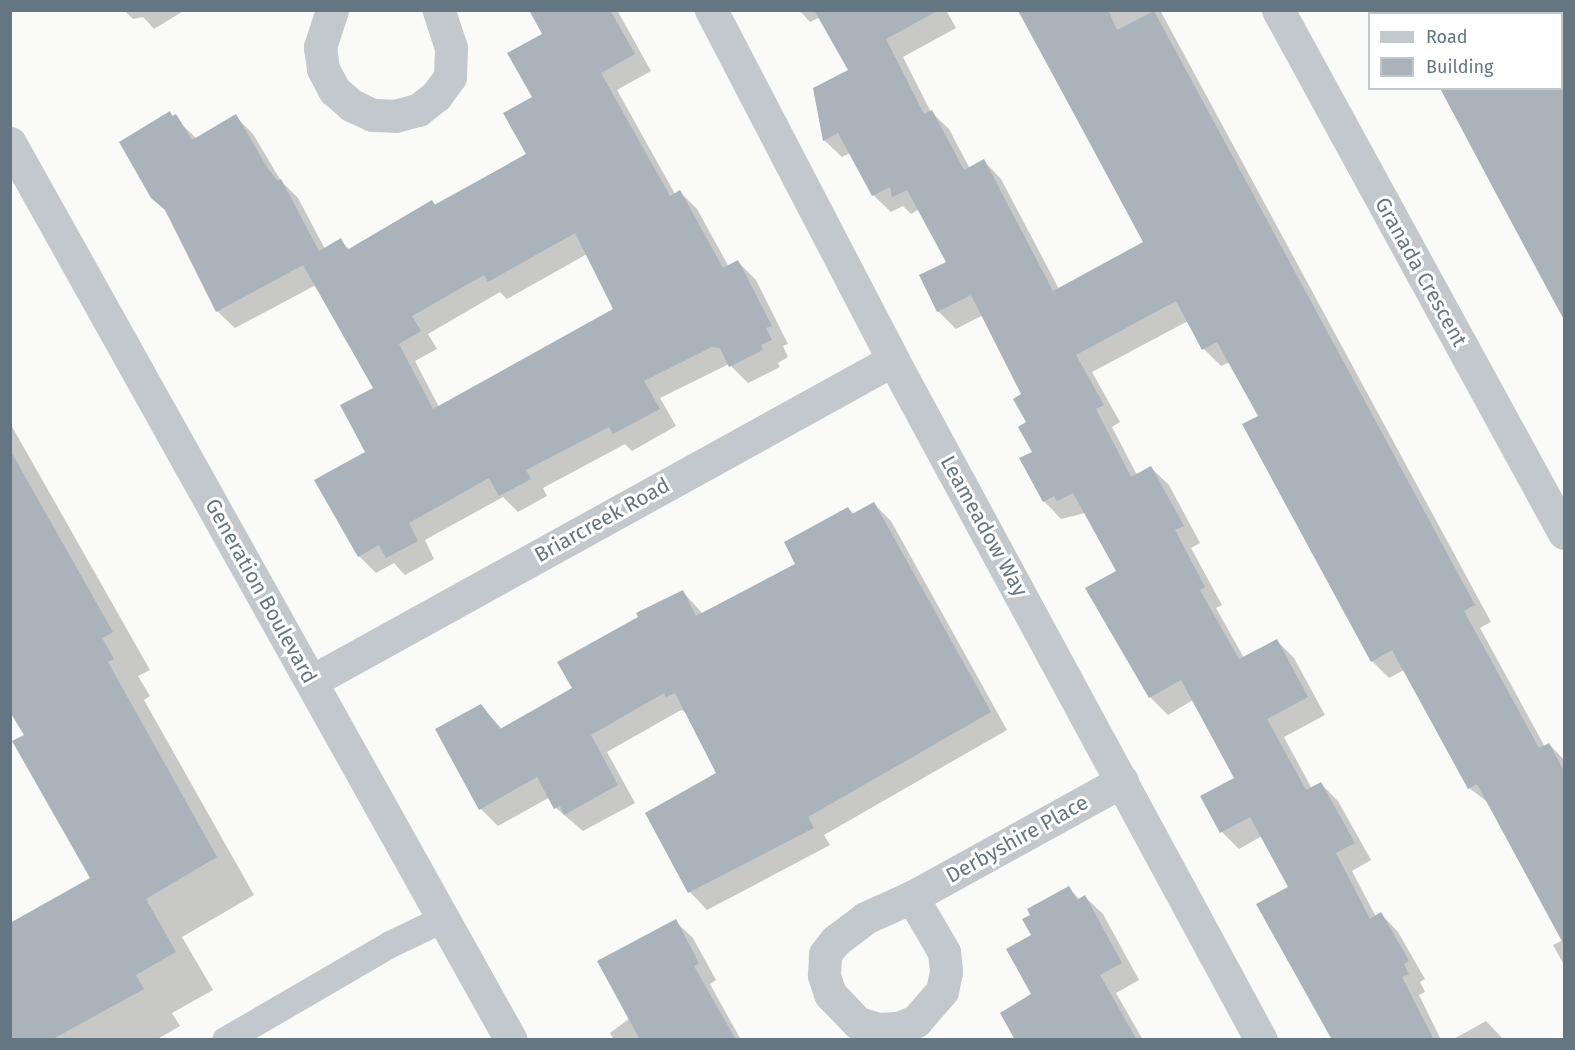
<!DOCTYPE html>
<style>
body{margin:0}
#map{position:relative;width:1575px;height:1050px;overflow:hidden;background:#fafaf8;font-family:"Fira Sans",sans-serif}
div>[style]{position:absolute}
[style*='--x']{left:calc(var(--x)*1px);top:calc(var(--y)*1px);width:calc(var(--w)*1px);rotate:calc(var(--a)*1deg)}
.shadow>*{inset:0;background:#0003;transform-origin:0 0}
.building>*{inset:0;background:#aab3b9}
.service>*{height:27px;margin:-13.5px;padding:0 13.5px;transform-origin:13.5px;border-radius:13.5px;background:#c3c8cc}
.minor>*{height:33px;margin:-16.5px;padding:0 16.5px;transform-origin:16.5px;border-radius:16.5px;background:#c3c8cc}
span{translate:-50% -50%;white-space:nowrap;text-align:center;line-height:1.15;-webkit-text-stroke:6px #fff;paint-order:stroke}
.street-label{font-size:21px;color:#657683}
.frame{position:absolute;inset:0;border:12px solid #657683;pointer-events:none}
.legend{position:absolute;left:1368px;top:12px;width:195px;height:78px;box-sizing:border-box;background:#fff;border:2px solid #c1c8cd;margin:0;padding:8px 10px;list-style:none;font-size:18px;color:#657683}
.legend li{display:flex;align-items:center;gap:12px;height:30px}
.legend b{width:30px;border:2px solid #c1c8cd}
</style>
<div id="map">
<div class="shadow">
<i style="clip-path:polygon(124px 10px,185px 10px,154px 29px,143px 17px,133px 19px)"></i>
<i style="clip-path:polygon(evenodd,549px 10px,617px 10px,651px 71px,617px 90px,675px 194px,680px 192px,697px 209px,729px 267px,738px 262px,756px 280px,788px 344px,783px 346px,788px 357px,778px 363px,780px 367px,748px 383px,729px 364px,660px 398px,676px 426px,632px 451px,625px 444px,543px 488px,547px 496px,518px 512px,503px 497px,425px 540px,434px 559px,405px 575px,394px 563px,376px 573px,359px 556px,375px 388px,316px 285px,235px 328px,217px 311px,170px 113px,197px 139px,235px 116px,253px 134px,281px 181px,298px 198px,325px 249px,340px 240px,350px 250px,528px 154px,549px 10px,587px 254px,614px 309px,439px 407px,415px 361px,437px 349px,428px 334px,500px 292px,507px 299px,587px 254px)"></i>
<i style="clip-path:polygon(799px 10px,946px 10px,956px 28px,903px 57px,931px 112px,949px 129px,970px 169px,984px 161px,1001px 179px,1059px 289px,1145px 243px,1018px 11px,1160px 10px,1491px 622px,1480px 628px,1545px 747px,1549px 744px,1564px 760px,1564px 965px,1553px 945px,1563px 940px,1490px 804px,1469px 788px,1404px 670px,1389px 678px,1372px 661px,1260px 416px,1230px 362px,1221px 366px,1204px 349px,1188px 321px,1092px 372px,1120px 422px,1112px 427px,1137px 475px,1151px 468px,1169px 485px,1200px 543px,1191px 548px,1222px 605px,1216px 608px,1244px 658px,1277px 641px,1294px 658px,1325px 715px,1284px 737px,1312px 789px,1321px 784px,1338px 801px,1371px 860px,1352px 871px,1376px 917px,1381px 914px,1398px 932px,1425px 979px,1420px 982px,1425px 992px,1419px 995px,1441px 1040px,1335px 1040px,1290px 888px,1262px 836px,1239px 849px,1222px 832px,1236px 779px,1193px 700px,1168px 715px,1151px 698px,1088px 589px,1118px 572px,1085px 513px,1061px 519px,1044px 501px,1023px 394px,983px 315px,956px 329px,938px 311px,921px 276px,948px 263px,919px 209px,911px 214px,903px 206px,891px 212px,873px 195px,850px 153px,842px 157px,824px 140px,850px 70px,820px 17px,810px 22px)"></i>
<i style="left:1397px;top:10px;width:140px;height:4px"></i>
<i style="clip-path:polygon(1562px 56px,1564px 62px,1564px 318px,1440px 88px,1562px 88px)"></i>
<i style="clip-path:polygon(10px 423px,150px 670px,138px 676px,150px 696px,144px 700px,254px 895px,182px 937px,213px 990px,172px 1013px,180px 1026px,156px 1040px,10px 1040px,92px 878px,26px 735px,10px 692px)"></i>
<i style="clip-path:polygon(874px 504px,891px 521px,1007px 730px,824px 835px,830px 845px,707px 910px,690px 892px,647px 813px,718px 774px,687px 713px,681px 710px,607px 752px,635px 803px,583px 831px,556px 808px,550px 797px,498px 826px,481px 809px,481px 706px,502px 729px,574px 689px,683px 592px,703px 614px,797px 564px,848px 508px,854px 514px)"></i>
<i style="clip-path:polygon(1069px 888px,1080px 900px,1085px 897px,1103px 914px,1139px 980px,1116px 993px,1143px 1040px,1017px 1040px,1033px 994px,1033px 936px)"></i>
<i style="clip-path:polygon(675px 921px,693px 938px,716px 980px,710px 984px,741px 1040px,614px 1040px,610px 1033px,630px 1018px)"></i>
<i style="clip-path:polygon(1486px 1021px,1504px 1040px,1452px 1040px)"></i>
</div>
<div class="building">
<i style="clip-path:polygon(evenodd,529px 10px,610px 10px,635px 54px,601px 73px,670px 196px,680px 190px,723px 268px,738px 260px,772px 326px,766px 328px,772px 340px,761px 345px,763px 350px,729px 367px,720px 348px,712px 347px,644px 381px,660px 409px,613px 434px,609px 427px,526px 470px,531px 479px,499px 496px,489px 478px,409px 523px,418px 541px,386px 558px,379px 545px,358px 557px,314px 480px,365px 452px,340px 405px,373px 388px,303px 265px,216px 312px,165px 210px,151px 198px,119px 142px,170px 111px,172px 116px,176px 114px,192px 140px,236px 114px,268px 169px,278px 181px,281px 179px,319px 251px,341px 238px,347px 250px,432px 200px,435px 205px,526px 154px,503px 113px,532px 97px,507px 53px,542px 34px,529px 10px,575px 233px,613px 309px,433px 409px,399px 344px,421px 331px,412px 316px,484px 275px,488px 282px,575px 233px)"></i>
<i style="clip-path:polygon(814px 10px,939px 10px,886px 39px,924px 114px,932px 110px,964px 170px,984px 159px,1053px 291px,1143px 242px,1018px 10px,1108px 10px,1117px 30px,1154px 11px,1475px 605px,1464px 611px,1539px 748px,1549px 743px,1564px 771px,1564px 945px,1477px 784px,1468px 789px,1392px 650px,1371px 662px,1242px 424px,1258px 416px,1217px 342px,1202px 350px,1176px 301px,1076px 355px,1104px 405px,1096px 409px,1131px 477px,1151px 466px,1184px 526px,1175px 530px,1205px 587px,1200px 590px,1239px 659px,1277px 639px,1308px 697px,1267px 719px,1306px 790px,1321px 782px,1355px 843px,1336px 853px,1370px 919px,1381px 912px,1409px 961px,1404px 964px,1409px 974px,1402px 977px,1434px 1040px,1332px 1040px,1256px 904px,1288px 887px,1250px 817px,1220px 833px,1200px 796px,1234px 778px,1181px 680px,1149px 698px,1085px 588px,1116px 571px,1073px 493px,1057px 501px,1054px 496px,1043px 502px,1019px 458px,1032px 452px,1018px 427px,1026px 422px,1013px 399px,1021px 394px,971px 295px,937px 312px,919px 275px,946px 262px,907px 190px,892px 197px,890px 187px,872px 196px,838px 133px,823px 141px,813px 88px,848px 70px)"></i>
<i style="clip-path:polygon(1440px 88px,1564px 88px,1564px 320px,1492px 186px)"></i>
<i style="clip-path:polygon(10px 450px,113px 632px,102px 638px,114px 659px,108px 662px,217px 857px,146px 899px,176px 952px,136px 975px,144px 989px,51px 1040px,10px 1040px,10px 923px,90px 878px,12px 741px,24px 735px,10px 712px)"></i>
<i style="clip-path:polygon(874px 502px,991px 712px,808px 817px,814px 828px,688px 893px,645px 813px,716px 773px,675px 693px,666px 697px,664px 693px,591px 735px,618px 785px,564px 815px,560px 806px,554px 809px,537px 777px,479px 810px,435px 729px,481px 704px,500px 729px,572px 688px,557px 662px,638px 617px,636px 613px,683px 590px,696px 616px,795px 564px,784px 542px,848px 507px,852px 514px)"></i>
<i style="clip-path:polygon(1069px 886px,1077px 900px,1085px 895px,1122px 963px,1100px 975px,1137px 1040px,1015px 1040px,1000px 1013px,1031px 994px,1006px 949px,1031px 935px,1022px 919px,1030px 915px,1027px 909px)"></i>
<i style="clip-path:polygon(676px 919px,699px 963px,694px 966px,736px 1040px,640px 1040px,597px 961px)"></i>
</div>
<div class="service">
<i style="--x:225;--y:1040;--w:191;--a:-30.2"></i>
<i style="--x:390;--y:944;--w:60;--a:-25.7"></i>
</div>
<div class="minor">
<i style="--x:332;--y:10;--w:39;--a:108"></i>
<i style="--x:320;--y:47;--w:22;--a:82"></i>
<i style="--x:323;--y:69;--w:24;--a:62"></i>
<i style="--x:334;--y:90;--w:23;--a:41"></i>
<i style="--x:351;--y:105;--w:23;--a:25"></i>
<i style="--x:372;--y:115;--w:23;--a:2"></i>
<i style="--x:395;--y:116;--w:24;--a:-15"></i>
<i style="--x:418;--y:110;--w:23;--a:-38"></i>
<i style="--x:436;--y:96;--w:24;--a:-54"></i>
<i style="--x:450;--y:77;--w:29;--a:-88"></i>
<i style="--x:451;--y:48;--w:40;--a:-108"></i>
<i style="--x:711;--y:10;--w:394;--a:62.5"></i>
<i style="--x:893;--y:360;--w:773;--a:61.58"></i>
<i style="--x:1278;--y:10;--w:596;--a:61.33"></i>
<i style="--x:10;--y:143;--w:1027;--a:60.82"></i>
<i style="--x:312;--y:681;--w:664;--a:-28.92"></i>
<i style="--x:912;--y:897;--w:64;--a:59.8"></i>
<i style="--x:944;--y:952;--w:20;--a:84"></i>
<i style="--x:946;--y:972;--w:19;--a:102"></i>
<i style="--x:942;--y:991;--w:40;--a:131"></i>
<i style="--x:916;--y:1021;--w:19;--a:159"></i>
<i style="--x:898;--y:1028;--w:20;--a:177"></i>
<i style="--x:878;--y:1029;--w:21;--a:-163"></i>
<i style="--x:858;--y:1023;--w:40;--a:-134"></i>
<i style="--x:830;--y:994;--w:20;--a:-108"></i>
<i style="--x:824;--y:975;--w:21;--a:-87"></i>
<i style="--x:825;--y:954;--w:16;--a:-52"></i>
<i style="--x:835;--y:941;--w:38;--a:-37"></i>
<i style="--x:865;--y:918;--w:51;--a:-24.1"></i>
<i style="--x:912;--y:897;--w:240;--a:-28.9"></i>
</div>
<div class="street-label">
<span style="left:1421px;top:272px;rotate:61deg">Granada Crescent</span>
<span style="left:602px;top:520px;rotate:-29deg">Briarcreek Road</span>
<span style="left:984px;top:526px;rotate:61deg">Leameadow Way</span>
<span style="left:261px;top:591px;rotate:61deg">Generation Boulevard</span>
<span style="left:1017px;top:839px;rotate:-29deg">Derbyshire Place</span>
</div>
<div class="frame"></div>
<ul class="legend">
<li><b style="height:8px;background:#c3c8cc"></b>Road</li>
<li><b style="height:16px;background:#aab3b9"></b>Building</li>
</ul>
</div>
